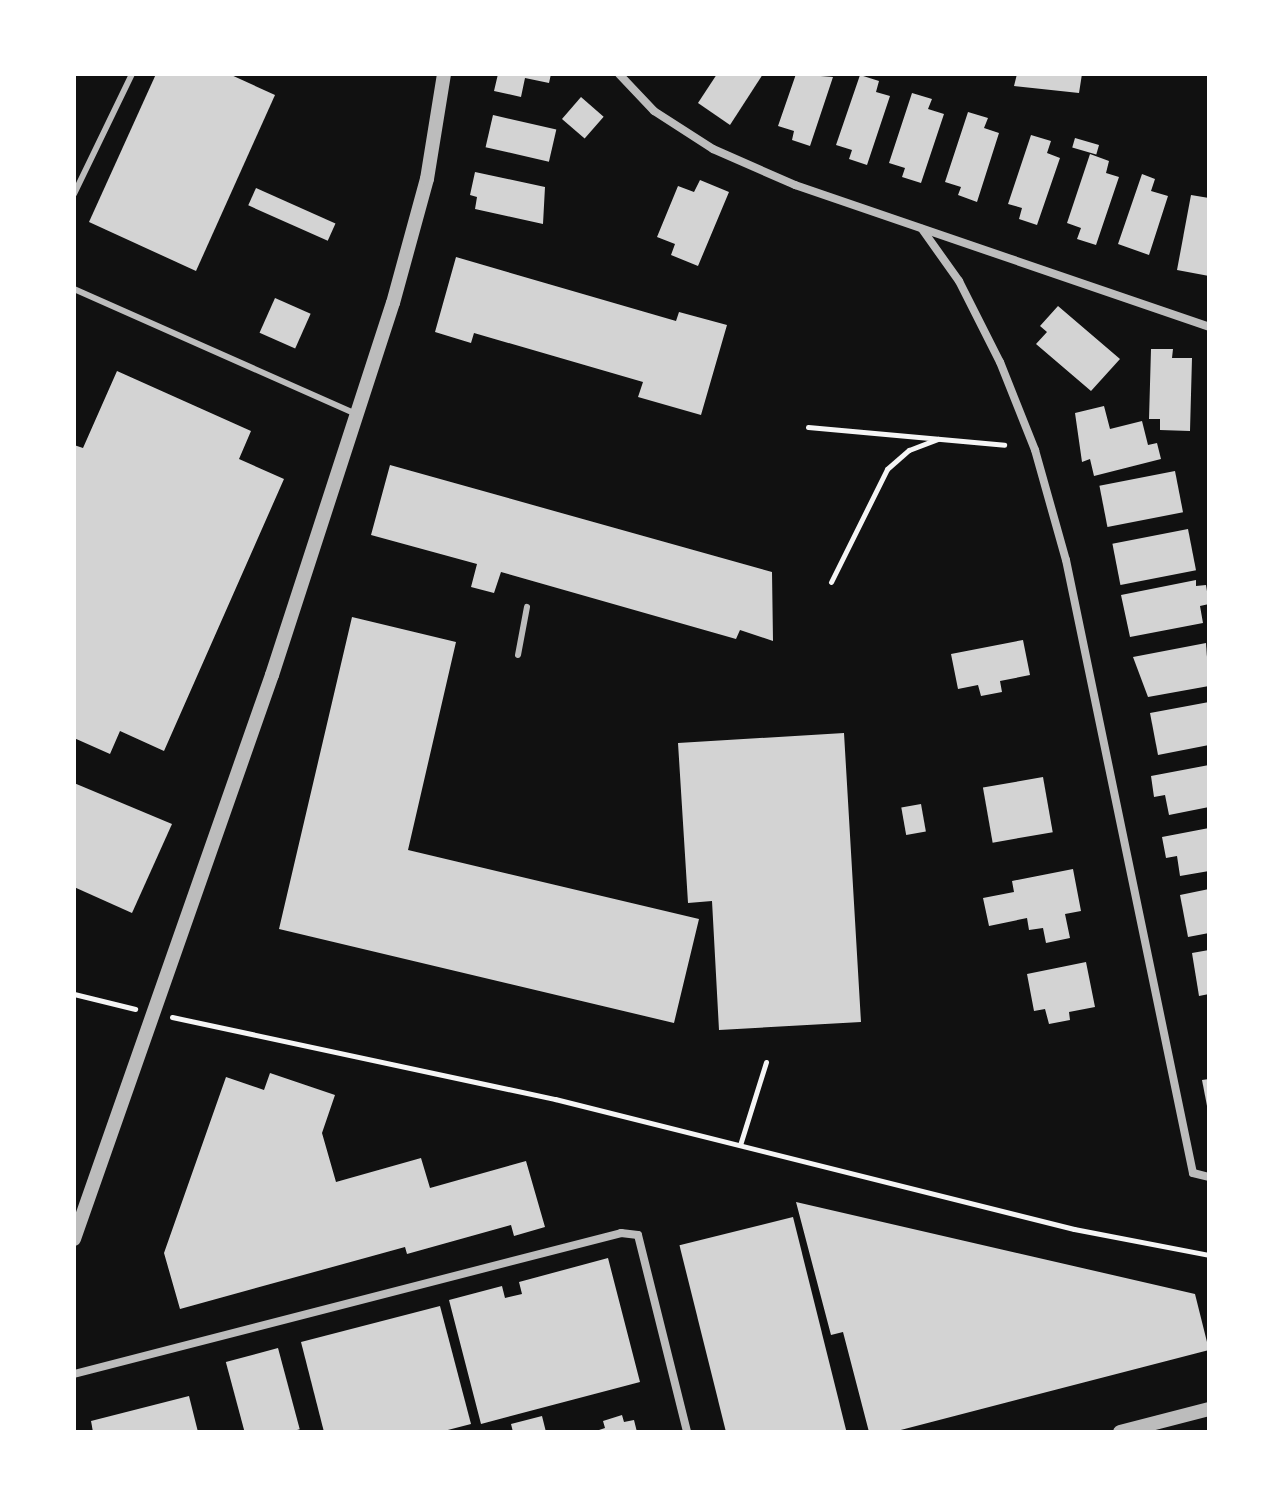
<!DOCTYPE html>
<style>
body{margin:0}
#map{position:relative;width:1283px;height:1506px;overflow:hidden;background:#111;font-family:Raleway,sans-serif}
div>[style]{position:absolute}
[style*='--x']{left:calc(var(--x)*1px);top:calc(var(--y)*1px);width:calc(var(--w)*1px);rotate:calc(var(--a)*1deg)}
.building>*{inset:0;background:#d3d3d3;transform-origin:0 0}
.path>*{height:5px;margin:-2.5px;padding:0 2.5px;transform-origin:2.5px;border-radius:2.5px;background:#f5f5f5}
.service>*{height:6px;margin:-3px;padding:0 3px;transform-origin:3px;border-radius:3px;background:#bcbcbc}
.minor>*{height:8px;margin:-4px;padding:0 4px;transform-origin:4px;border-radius:4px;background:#bcbcbc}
.tertiary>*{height:14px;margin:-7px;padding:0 7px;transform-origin:7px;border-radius:7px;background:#bcbcbc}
span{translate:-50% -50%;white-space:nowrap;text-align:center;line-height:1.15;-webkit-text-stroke:8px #fff;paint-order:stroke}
.frame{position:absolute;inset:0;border:76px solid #fff;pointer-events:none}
</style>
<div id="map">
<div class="building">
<i style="clip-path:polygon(156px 74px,229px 74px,275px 95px,196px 271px,89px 222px)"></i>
<i style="clip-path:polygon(498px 74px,551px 74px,549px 83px,525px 78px,521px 97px,494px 91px)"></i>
<i style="clip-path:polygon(717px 74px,763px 74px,730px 125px,698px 103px)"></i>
<i style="clip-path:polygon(796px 74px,833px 77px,810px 146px,792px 140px,794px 131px,778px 126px)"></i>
<i style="clip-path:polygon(1017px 74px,1082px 74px,1079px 93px,1014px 86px)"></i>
<i style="clip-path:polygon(860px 75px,879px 81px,876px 92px,890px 96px,867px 165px,849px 159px,852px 150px,836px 145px)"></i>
<i style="clip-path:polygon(912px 93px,932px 99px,928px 109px,944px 114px,921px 183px,902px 177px,905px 168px,889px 163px)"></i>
<i style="left:581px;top:97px;width:30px;height:29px;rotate:41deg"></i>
<i style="clip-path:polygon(968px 112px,988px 118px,984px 128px,999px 133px,977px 202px,958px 195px,961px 187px,945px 182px)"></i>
<i style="left:493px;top:115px;width:65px;height:33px;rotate:13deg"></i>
<i style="clip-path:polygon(1031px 135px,1051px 141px,1047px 153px,1060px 158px,1037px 225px,1019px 219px,1022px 208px,1008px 204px)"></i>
<i style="left:1075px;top:138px;width:25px;height:10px;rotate:16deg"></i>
<i style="clip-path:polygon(1090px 154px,1109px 161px,1106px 173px,1119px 177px,1096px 245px,1077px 239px,1081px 228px,1067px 223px)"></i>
<i style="clip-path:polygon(475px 172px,545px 187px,543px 224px,475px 209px,477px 197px,470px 195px)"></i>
<i style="clip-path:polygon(1142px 174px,1155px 179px,1151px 191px,1168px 196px,1149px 255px,1118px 244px)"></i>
<i style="clip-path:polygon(700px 180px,729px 192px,698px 266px,671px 255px,675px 244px,657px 237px,678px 186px,694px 192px)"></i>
<i style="left:256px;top:188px;width:87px;height:19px;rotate:24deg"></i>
<i style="clip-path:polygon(1191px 195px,1209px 198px,1209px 276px,1177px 270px)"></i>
<i style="clip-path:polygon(456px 257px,676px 321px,679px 312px,727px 325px,701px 415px,638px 397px,643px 382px,474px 333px,471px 343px,435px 332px)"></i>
<i style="left:275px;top:298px;width:39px;height:38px;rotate:24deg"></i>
<i style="clip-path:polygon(1058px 306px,1120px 359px,1091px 391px,1036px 344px,1047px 332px,1040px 326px)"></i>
<i style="clip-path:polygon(1151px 349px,1173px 349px,1172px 358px,1192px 358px,1190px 431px,1160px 430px,1160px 419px,1149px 419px)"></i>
<i style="clip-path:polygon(117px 371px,251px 431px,239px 459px,284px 479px,164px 751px,120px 731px,110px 754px,74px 738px,74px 445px,83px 448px)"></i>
<i style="clip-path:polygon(1104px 406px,1110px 429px,1142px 421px,1148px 445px,1157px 443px,1161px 459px,1094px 476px,1090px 459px,1082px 462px,1075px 413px)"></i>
<i style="clip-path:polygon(390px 465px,772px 572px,773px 641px,740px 630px,736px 639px,501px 572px,494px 593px,471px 587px,477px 564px,371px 535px)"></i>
<i style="left:1175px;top:471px;width:42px;height:77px;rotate:79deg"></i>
<i style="left:1188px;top:529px;width:42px;height:77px;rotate:79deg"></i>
<i style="clip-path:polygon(1196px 580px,1196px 586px,1206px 585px,1209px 604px,1200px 606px,1203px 623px,1130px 637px,1121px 595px)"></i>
<i style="clip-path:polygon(352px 617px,456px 642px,408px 850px,699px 919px,674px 1023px,279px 929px)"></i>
<i style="clip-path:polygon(1023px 640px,1030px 675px,1000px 681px,1002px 692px,981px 696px,978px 685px,958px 689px,951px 654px)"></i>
<i style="clip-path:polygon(1206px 643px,1209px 686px,1148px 697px,1133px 657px)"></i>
<i style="clip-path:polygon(1209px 702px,1209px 745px,1158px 755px,1150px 713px)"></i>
<i style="clip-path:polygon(844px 733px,861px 1022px,719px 1030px,712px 901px,688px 903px,678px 743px)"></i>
<i style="clip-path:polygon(1209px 765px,1209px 807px,1169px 815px,1165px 795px,1154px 797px,1151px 776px)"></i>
<i style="left:1043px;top:777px;width:56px;height:61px;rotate:80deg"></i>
<i style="clip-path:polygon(74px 783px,172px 824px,132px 913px,74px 887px)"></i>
<i style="left:921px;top:804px;width:28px;height:20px;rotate:80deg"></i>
<i style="clip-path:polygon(1209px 828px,1209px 871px,1180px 876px,1177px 856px,1166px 858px,1162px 837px)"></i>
<i style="clip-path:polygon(1073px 869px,1081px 911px,1065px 914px,1070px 938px,1046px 943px,1043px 928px,1029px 930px,1027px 918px,989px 926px,983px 898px,1014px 892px,1012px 881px)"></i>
<i style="clip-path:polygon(1209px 889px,1209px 933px,1188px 937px,1180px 895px)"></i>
<i style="clip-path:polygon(1209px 950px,1209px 994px,1199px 996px,1192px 953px)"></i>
<i style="clip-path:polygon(1086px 962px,1095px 1007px,1069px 1012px,1070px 1020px,1049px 1024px,1045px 1009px,1034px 1011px,1027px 974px)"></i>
<i style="clip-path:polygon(270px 1073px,335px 1095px,322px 1133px,336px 1182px,421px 1158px,430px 1188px,526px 1161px,545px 1227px,514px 1236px,511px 1225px,407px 1254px,405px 1247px,180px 1309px,164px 1253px,226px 1077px,264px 1090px)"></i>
<i style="clip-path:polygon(1209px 1079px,1209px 1111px,1208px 1111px,1202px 1080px)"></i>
<i style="clip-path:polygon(796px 1202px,1195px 1294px,1209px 1350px,893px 1432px,869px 1432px,843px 1332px,831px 1335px)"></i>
<i style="left:793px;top:1217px;width:222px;height:117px;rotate:76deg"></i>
<i style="clip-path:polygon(608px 1258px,640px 1382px,481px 1424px,449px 1300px,502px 1286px,505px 1298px,522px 1294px,519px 1282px)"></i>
<i style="clip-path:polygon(440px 1306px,471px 1424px,440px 1432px,324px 1432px,301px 1342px)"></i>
<i style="left:278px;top:1348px;width:84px;height:54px;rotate:75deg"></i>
<i style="clip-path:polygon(189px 1396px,198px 1432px,93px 1432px,91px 1421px)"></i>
<i style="clip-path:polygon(622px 1415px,624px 1422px,634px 1420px,637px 1432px,593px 1432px,605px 1428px,603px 1421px)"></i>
<i style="clip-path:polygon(542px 1416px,546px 1432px,513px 1432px,511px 1424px)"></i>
</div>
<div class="path">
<i style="--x:808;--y:427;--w:197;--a:5.2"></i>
<i style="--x:831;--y:582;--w:126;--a:-63.6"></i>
<i style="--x:887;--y:469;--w:29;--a:-41"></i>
<i style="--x:909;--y:450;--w:31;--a:-21"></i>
<i style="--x:74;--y:994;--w:63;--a:13.8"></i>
<i style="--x:172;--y:1017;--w:392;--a:12.1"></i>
<i style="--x:555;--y:1099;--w:535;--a:14.06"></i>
<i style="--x:1074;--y:1229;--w:137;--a:10.9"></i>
<i style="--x:740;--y:1145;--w:87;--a:-72.6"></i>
</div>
<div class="service">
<i style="--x:74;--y:194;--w:133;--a:-64.2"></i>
<i style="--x:74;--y:289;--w:308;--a:23.9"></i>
<i style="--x:518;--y:655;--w:49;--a:-79.4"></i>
</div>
<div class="minor">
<i style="--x:619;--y:74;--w:51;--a:46.6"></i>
<i style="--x:654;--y:111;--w:70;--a:32.8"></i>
<i style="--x:713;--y:149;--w:90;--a:23.7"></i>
<i style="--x:795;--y:185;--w:438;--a:18.9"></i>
<i style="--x:922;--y:229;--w:64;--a:54.6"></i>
<i style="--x:959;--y:281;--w:91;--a:63.2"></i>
<i style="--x:1000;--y:362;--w:95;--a:68.3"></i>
<i style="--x:1035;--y:450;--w:114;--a:74.3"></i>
<i style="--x:1066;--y:560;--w:626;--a:78.3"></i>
<i style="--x:1193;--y:1173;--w:16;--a:14"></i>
<i style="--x:74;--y:1374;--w:565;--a:-14.45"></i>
<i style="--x:621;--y:1233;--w:17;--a:7"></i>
<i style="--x:638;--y:1235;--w:203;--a:76"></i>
</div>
<div class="tertiary">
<i style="--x:74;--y:1239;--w:598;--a:-70.66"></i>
<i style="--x:272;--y:675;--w:391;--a:-72"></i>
<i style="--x:393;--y:303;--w:129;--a:-74.7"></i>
<i style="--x:427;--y:179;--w:106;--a:-80.8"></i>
<i style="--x:1120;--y:1432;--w:92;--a:-14.5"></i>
</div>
<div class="frame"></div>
</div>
